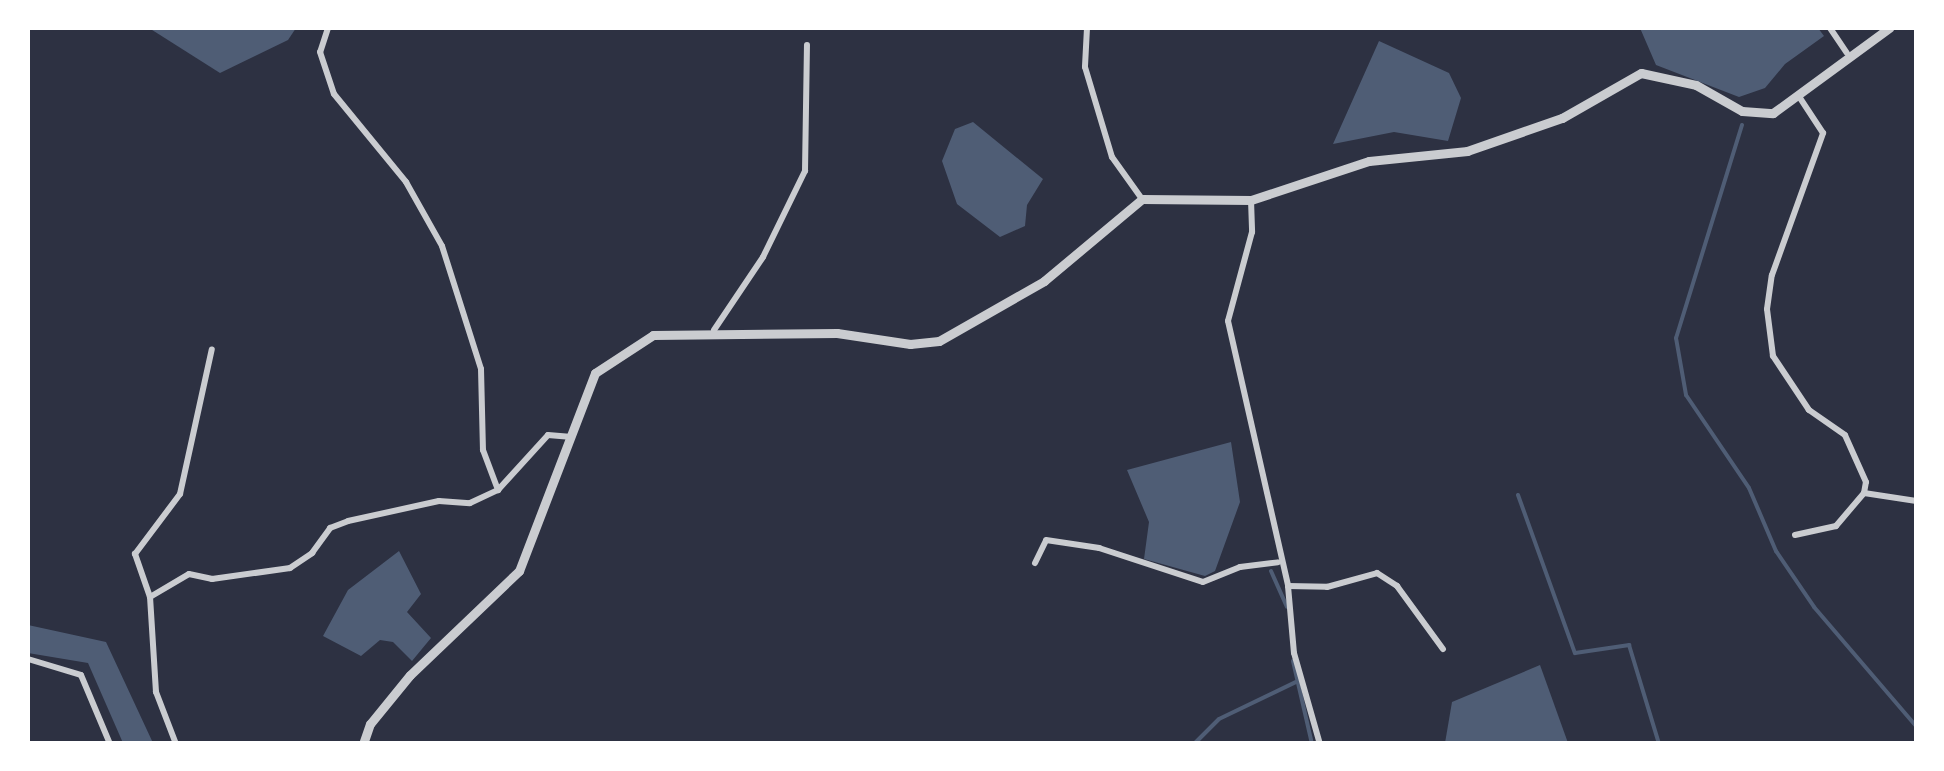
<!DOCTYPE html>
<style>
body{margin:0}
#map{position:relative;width:1944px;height:771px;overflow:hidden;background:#2d3142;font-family:Raleway,sans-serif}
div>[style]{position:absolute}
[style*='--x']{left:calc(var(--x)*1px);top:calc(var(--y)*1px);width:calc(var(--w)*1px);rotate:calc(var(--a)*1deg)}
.water>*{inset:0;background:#4f5d75}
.stream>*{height:4px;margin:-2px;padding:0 2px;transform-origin:2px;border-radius:2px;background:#4f5d75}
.minor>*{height:6px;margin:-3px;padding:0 3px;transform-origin:3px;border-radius:3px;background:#caccd0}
.tertiary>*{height:9px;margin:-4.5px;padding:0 4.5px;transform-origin:4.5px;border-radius:4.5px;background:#caccd0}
span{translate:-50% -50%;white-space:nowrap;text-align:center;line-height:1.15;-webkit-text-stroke:10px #fff;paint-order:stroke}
.frame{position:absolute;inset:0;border:30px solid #fff;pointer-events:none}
</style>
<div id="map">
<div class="water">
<i style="clip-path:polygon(149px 28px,296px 28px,288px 40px,220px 73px)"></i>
<i style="clip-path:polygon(1640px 28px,1818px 28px,1824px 36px,1785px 64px,1765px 88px,1739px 97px,1656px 65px)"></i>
<i style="clip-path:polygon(1379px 41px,1449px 73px,1461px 98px,1448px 141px,1394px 132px,1333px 144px)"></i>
<i style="clip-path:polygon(973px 122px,1043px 179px,1027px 205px,1025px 226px,1000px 237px,957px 204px,942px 161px,955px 129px)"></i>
<i style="clip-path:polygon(1231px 442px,1240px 502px,1215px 571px,1205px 576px,1144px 559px,1149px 522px,1127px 470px)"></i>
<i style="clip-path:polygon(399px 551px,421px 594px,407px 612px,431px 638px,412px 661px,393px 642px,380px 640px,361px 656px,323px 636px,348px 590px)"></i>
<i style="clip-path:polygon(28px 625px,106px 642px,153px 743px,123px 743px,88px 663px,28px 653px)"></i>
<i style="clip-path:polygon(1540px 665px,1568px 743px,1445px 743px,1452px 702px)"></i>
</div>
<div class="stream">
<i style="--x:1742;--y:125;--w:223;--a:107.2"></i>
<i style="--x:1676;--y:338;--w:58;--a:80"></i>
<i style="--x:1686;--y:395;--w:112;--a:55.9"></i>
<i style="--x:1749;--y:488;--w:69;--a:66.8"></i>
<i style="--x:1776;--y:551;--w:68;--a:55.8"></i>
<i style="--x:1814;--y:607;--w:157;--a:49.4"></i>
<i style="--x:1518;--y:495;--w:168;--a:70.2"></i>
<i style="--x:1575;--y:653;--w:55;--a:-8.4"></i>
<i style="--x:1629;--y:645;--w:103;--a:73.1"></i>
<i style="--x:1271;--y:571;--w:39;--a:66"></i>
<i style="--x:1293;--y:661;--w:85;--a:77.1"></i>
<i style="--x:1194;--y:744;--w:35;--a:-45"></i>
<i style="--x:1219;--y:719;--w:85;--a:-25.7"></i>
</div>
<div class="minor">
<i style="--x:328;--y:28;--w:25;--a:108"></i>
<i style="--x:320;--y:52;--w:44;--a:71.6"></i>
<i style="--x:334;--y:94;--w:114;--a:50.7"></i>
<i style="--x:406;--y:182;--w:73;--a:60.6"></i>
<i style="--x:442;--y:246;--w:129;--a:72.4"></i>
<i style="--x:481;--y:369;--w:81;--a:88.6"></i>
<i style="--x:483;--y:450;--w:43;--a:69.4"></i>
<i style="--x:1087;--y:28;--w:39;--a:93"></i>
<i style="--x:1085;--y:67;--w:94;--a:73.3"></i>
<i style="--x:1112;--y:157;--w:52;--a:54.5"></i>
<i style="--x:1830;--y:28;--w:30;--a:56"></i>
<i style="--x:1251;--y:200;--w:32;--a:88"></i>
<i style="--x:1252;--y:232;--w:92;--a:105.1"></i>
<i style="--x:1228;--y:321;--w:272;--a:77.2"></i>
<i style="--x:1288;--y:586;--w:67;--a:84.9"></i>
<i style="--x:1294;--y:653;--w:95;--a:74.1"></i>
<i style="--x:714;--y:330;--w:88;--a:-56.1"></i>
<i style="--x:763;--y:257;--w:96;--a:-64"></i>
<i style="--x:805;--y:171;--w:126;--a:-89.1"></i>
<i style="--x:1864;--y:493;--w:53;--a:8.7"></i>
<i style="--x:1795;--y:535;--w:42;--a:-12.4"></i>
<i style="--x:1836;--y:526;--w:43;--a:-49.7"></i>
<i style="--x:1864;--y:493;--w:11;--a:-80"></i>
<i style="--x:1866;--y:482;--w:51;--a:-114.1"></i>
<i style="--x:1845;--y:435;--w:44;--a:-145.2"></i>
<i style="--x:1809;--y:410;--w:65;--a:-123.7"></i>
<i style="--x:1773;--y:356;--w:47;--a:-97.3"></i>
<i style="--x:1767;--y:309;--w:34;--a:-82"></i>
<i style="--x:1772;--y:275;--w:151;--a:-70.2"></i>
<i style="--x:1823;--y:133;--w:45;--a:-123.3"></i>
<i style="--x:1035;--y:563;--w:25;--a:-64"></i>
<i style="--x:1046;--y:540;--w:54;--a:8.6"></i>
<i style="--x:1099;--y:548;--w:109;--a:18.1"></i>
<i style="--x:1203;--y:582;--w:40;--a:-22"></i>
<i style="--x:1240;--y:567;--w:38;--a:-7"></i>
<i style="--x:1288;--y:586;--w:39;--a:1"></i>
<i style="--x:1327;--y:587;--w:52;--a:-15.6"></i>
<i style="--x:1377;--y:573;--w:24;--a:33"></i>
<i style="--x:1397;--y:586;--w:78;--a:53.9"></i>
<i style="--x:150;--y:597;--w:45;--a:-30.5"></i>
<i style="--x:189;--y:574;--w:24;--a:12"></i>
<i style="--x:212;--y:579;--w:79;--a:-8"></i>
<i style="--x:290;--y:568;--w:27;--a:-34"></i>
<i style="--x:312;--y:553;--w:31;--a:-54"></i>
<i style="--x:330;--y:528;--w:19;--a:-21"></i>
<i style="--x:348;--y:521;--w:93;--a:-12.4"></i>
<i style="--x:439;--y:501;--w:31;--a:4"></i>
<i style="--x:470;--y:503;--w:31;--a:-25"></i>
<i style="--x:498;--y:490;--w:74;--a:-47.7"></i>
<i style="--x:548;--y:435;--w:24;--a:5"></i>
<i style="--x:28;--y:659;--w:55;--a:16.8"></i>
<i style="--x:81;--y:675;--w:75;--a:67.2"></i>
<i style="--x:176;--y:744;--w:56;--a:-111"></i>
<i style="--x:156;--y:692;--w:95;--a:-93.6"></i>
<i style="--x:150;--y:597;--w:46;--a:-109.2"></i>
<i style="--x:135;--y:554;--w:75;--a:-53.1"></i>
<i style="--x:180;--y:494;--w:148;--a:-77.6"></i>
</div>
<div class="tertiary">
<i style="--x:363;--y:744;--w:21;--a:-71"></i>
<i style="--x:370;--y:724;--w:63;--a:-50.8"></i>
<i style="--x:410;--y:675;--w:151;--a:-43.7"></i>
<i style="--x:519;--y:571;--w:212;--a:-69"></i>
<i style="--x:595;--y:373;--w:69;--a:-33.2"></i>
<i style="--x:653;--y:335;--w:184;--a:-0.6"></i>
<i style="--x:837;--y:333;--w:74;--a:8.6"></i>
<i style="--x:910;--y:344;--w:29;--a:-6"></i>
<i style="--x:939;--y:341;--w:121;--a:-29.7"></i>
<i style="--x:1044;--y:281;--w:128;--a:-39.9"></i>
<i style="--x:1142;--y:199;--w:109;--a:0.5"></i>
<i style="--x:1251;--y:200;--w:124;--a:-18.3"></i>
<i style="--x:1369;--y:161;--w:99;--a:-5.8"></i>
<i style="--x:1467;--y:151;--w:101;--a:-19.2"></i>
<i style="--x:1562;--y:118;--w:91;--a:-29.7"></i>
<i style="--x:1641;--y:73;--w:56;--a:12.3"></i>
<i style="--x:1696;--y:85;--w:53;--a:29.5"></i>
<i style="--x:1742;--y:111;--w:31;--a:4"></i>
<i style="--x:1773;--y:113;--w:144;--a:-36.2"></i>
</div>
<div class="frame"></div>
</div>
